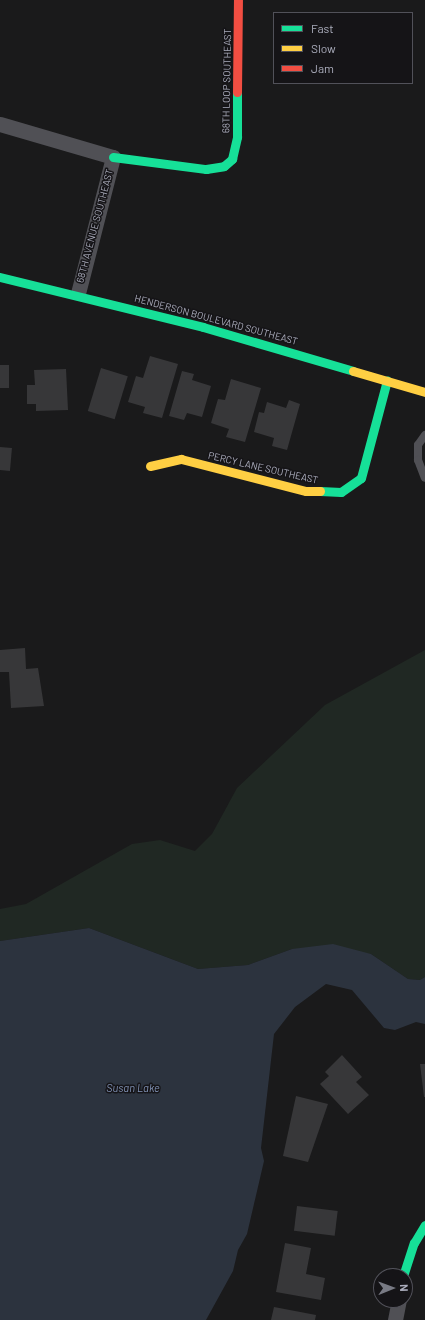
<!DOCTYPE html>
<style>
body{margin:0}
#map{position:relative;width:425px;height:1320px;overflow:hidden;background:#1a1a1b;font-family:Barlow,sans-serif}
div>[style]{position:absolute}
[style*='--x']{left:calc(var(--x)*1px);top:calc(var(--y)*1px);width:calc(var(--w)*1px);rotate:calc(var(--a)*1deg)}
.green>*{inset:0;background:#202823}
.water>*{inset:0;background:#2c333e}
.building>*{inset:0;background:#373739;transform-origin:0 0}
.lane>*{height:8px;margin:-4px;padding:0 4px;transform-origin:4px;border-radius:4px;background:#505055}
.street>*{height:15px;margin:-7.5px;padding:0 7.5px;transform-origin:7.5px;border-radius:7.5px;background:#505055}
.fast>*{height:9px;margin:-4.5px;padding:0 4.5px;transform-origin:4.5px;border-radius:4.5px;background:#16e098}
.slow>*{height:9px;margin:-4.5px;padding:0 4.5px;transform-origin:4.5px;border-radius:4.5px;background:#ffcf43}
.jam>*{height:9px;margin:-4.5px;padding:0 4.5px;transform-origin:4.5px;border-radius:4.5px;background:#f24e42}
span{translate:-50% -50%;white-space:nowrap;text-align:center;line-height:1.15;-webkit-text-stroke:3px #151417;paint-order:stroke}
.street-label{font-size:10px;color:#abadbc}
.water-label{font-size:11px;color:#8294b7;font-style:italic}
.legend{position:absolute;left:273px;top:12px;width:140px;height:72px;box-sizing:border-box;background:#151417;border:1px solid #515159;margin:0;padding:5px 7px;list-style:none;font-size:12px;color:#abadbc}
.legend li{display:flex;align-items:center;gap:8px;height:20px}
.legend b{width:20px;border:1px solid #515159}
.north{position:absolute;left:373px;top:1268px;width:40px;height:40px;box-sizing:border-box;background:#151417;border:1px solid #515159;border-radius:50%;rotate:89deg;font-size:11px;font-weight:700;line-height:16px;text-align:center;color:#abadbc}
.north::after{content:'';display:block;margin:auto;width:14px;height:18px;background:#787a84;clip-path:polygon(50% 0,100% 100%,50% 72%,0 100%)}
</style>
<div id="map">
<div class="green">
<i style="clip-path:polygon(425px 650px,425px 977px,420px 980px,408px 979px,371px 954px,292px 949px,248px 965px,198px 969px,89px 928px,0 941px,0 909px,26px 904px,132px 844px,160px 840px,195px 851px,212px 834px,237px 788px,325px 705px)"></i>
</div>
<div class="water">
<i style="clip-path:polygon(89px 928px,198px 969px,248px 965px,292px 949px,333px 944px,371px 954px,408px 979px,420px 980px,425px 977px,425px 1024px,416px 1022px,395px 1030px,384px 1028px,352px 990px,326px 984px,295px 1007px,274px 1034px,261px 1148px,264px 1161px,247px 1234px,238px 1250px,233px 1271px,206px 1320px,0 1320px,0 941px)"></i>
</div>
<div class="building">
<i style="clip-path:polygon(150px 356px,178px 364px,162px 418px,143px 413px,145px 407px,128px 402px,136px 376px,143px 378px)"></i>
<i style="left:0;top:365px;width:9px;height:23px"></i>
<i style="left:101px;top:368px;width:28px;height:45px;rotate:17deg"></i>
<i style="clip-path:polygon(66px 369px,68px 410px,36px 411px,36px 404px,27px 404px,27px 385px,35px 385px,34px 370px)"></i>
<i style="clip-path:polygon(182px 371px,194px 374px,192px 380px,211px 386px,202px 417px,187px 413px,184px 420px,169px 416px)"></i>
<i style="clip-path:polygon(231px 379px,261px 388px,245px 442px,226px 437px,229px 429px,211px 423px,218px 399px,225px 400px)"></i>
<i style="clip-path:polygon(289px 400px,300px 404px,287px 450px,272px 446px,274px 438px,254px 432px,259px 412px,264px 413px,267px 402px,286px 408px)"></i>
<i style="left:0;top:447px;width:12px;height:23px;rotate:5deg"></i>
<i style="clip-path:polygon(25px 648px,26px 669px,38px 668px,44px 706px,11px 708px,9px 672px,0 672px,0 650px)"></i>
<i style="clip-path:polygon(342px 1055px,362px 1077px,356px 1082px,369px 1095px,348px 1114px,320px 1084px,329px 1076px,325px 1072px)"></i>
<i style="clip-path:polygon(420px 1064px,425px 1064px,425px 1097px,424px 1097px)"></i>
<i style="clip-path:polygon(296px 1096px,328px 1104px,308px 1162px,283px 1156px)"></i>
<i style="left:297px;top:1206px;width:41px;height:25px;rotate:7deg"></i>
<i style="clip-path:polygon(285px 1243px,311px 1248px,306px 1274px,325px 1278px,321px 1300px,276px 1292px)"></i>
<i style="clip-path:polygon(274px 1307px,316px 1315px,315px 1320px,271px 1320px)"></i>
</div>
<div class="lane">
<i style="--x:425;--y:435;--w:12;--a:125"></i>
<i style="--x:418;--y:445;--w:15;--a:90"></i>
<i style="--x:418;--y:460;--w:19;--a:69"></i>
</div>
<div class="street">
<i style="--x:0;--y:124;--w:118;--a:16.3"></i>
<i style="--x:113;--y:157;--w:140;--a:104.4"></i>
<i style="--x:395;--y:1320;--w:20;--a:-79"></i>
</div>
<div class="fast">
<i style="--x:113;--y:157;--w:94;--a:7.4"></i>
<i style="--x:206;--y:169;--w:18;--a:-9"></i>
<i style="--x:224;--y:166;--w:11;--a:-41"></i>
<i style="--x:232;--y:159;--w:23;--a:-77"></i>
<i style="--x:237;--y:137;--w:45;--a:-90"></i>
<i style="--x:0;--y:277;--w:209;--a:13.8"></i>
<i style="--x:203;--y:327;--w:156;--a:16.3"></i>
<i style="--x:320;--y:491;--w:21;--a:3"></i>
<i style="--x:341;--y:492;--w:24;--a:-35"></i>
<i style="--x:361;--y:478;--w:101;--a:-75.1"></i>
<i style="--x:403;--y:1276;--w:35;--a:-72"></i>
<i style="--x:414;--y:1243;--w:21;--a:-59"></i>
</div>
<div class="slow">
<i style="--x:353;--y:371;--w:75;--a:16.3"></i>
<i style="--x:150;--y:466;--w:32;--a:-13"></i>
<i style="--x:181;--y:459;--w:129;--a:14.4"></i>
<i style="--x:306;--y:491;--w:14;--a:0"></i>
</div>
<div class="jam">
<i style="--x:237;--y:92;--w:92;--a:-89.4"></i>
</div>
<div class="street-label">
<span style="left:227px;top:81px;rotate:-89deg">68TH LOOP SOUTHEAST</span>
<span style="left:95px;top:226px;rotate:-75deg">68TH AVENUE SOUTHEAST</span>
<span style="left:216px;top:320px;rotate:15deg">HENDERSON BOULEVARD SOUTHEAST</span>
<span style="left:263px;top:468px;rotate:13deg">PERCY LANE SOUTHEAST</span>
</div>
<div class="water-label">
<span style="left:133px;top:1088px">Susan Lake</span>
</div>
<ul class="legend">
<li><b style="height:5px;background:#16e098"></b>Fast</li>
<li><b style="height:5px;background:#ffcf43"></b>Slow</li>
<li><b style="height:5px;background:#f24e42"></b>Jam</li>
</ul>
<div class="north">N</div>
</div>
